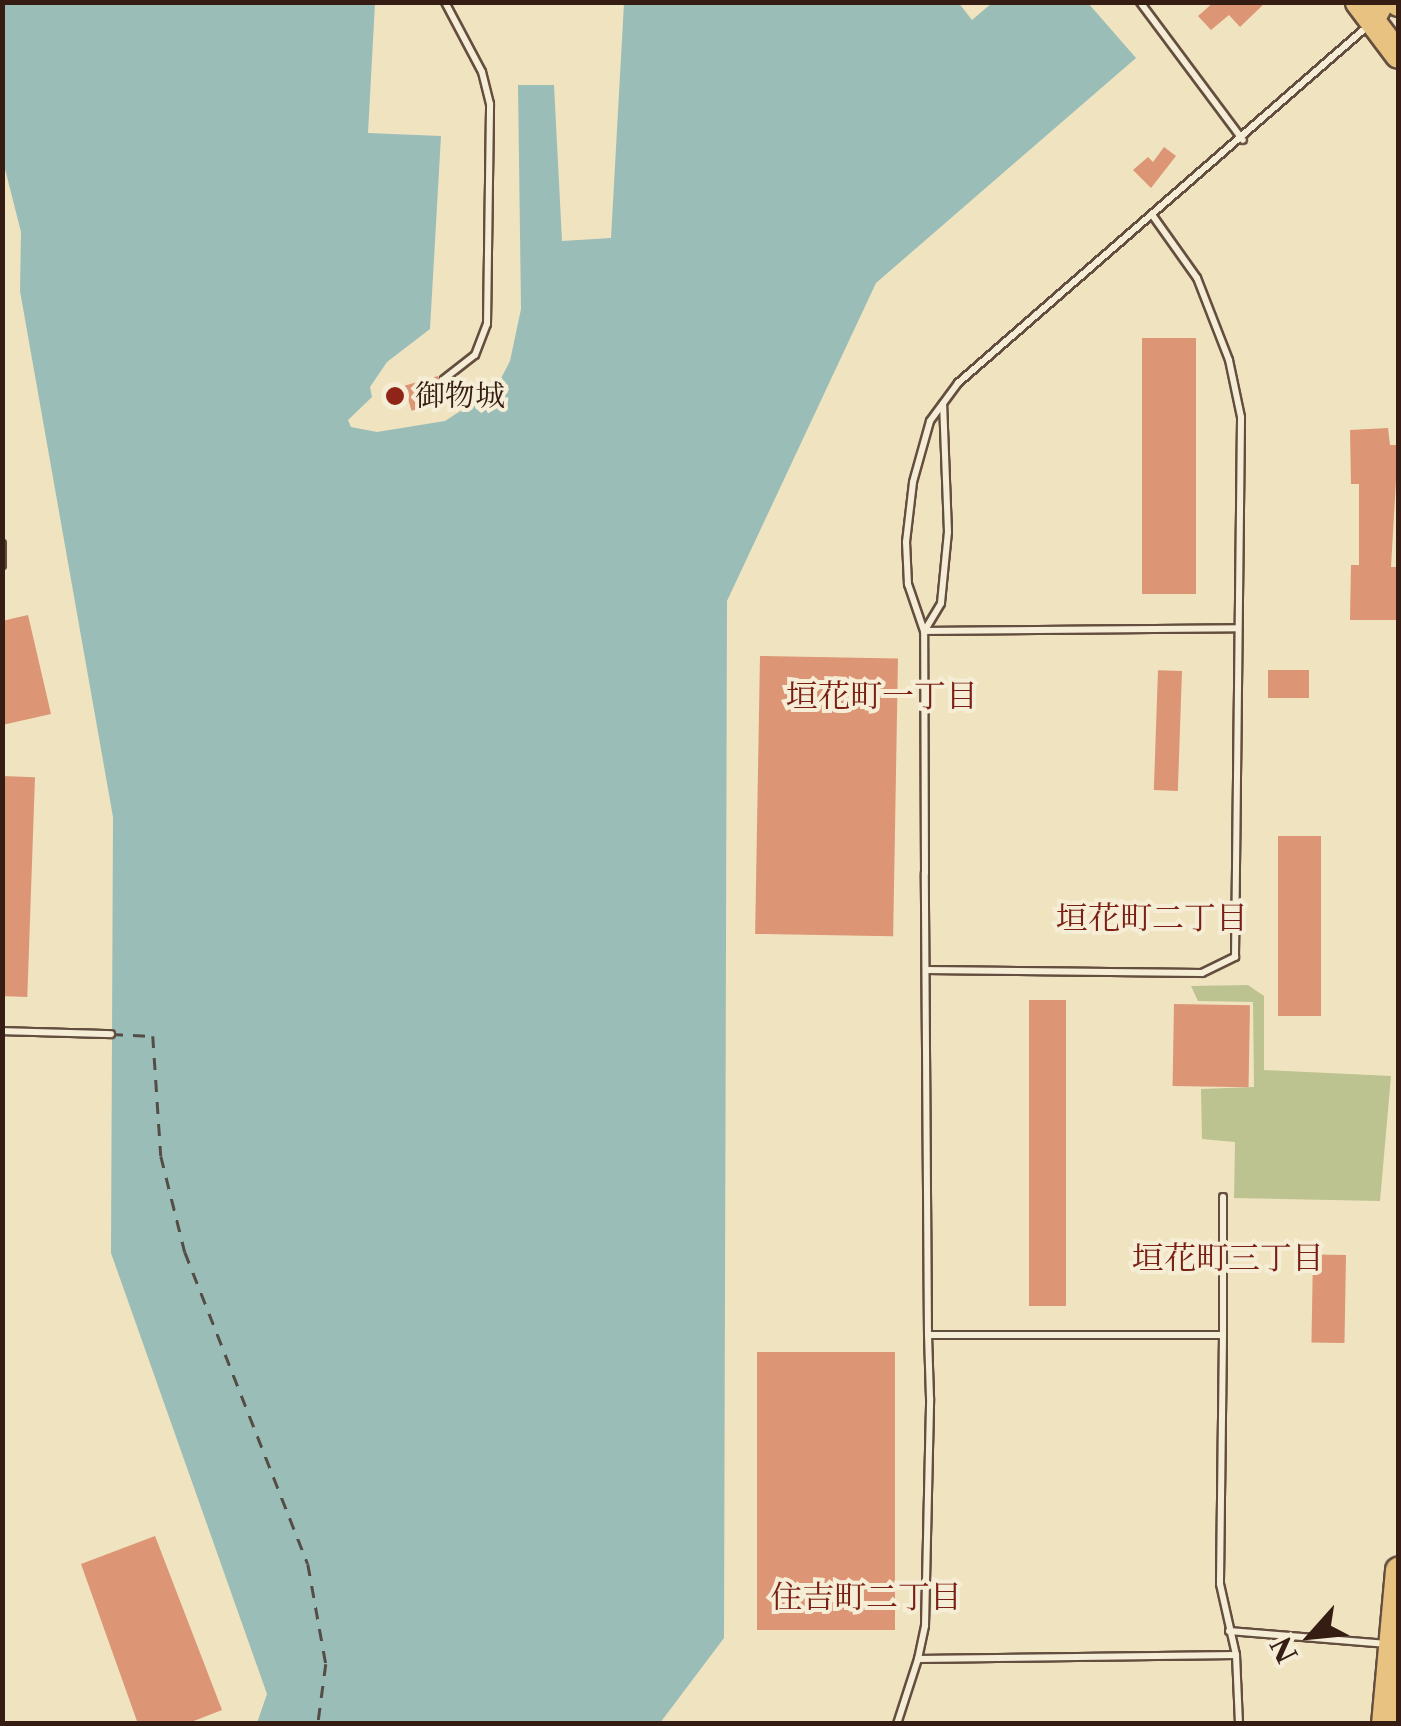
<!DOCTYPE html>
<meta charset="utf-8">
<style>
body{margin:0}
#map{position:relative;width:1401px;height:1726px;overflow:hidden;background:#f0e3bf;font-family:"Libre Caslon Text","Noto Serif JP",serif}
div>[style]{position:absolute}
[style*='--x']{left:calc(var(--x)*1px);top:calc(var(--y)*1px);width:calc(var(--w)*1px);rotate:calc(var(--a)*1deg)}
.green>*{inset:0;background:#bcc390}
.water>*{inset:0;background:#9bbdb8}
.ferry>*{height:2.5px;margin-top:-1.25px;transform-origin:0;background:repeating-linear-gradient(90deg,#544d45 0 12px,transparent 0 22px)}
.building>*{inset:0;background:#dc9575;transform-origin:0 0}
.roads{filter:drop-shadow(2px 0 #644e3f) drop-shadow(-2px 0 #644e3f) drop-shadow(0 2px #644e3f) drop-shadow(0 -2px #644e3f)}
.lane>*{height:6px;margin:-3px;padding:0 3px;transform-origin:3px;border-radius:3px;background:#f5edd5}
.primary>*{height:20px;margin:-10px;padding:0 10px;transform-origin:10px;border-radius:10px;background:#e8c280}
.highway>*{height:25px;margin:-12.5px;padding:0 12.5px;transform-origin:12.5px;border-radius:12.5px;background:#e8c280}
.dots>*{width:28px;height:28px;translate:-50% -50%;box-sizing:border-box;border:5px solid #f5edd5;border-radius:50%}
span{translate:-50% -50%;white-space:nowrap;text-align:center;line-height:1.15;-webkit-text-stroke:8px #f5edd5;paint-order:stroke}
.poi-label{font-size:30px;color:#351d14}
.left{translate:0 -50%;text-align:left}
.neighbourhood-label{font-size:32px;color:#7a1f14}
.frame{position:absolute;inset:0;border:5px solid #351d14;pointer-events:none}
.north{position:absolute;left:1261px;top:1586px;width:100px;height:100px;-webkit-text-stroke:8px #f5edd5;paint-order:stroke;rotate:243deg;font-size:28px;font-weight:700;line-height:40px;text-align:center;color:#351d14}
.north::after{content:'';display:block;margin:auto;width:35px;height:45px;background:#351d14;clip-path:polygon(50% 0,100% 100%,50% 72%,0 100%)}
</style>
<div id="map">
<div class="green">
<i style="clip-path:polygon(1248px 985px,1264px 996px,1264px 1070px,1391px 1076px,1380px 1201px,1234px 1198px,1235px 1142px,1202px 1139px,1201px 1089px,1254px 1087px,1253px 1002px,1198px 1001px,1191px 986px)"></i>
</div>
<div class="water">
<i style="clip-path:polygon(958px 2px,972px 20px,992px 3px,1088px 3px,1136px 58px,876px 283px,727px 601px,724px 1638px,660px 1723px,257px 1723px,267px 1694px,111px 1253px,113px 817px,20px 291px,21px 232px,3px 161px,2px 3px,375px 3px,368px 133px,441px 136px,430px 329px,387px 362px,370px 387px,372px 397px,348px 420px,351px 427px,377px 432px,445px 421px,496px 388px,510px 361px,521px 309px,518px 85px,554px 85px,562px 241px,611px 238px,624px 3px)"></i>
</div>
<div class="ferry">
<i style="--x:111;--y:1034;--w:42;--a:2.7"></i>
<i style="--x:153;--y:1036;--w:120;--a:86.2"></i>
<i style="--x:161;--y:1156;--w:99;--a:76"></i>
<i style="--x:185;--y:1252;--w:335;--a:68.5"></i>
<i style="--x:308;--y:1564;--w:102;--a:79.8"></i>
<i style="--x:326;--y:1664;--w:61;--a:97.6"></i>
</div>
<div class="building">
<i style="clip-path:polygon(1214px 2px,1266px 2px,1240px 27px,1229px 15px,1211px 30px,1198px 16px)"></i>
<i style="clip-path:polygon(1164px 147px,1176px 156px,1151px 188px,1133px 170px,1148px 157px,1153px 162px)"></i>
<i style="left:1142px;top:338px;width:54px;height:256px"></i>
<i style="left:438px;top:376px;width:26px;height:35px;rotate:74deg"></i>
<i style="clip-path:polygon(1388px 428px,1390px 445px,1398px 445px,1391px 567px,1398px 567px,1398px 620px,1350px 620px,1351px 565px,1359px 565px,1359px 484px,1351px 484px,1350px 430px)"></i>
<i style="clip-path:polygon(28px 615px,51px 714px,2px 725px,2px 621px)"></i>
<i style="left:760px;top:656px;width:138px;height:278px;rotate:1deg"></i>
<i style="left:1268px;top:670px;width:41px;height:28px"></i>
<i style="left:1182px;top:671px;width:120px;height:24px;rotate:92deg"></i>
<i style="left:2px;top:776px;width:33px;height:220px;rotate:2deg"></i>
<i style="left:1278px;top:836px;width:43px;height:180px"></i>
<i style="left:1029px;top:1000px;width:37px;height:306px"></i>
<i style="left:1174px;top:1004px;width:76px;height:82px;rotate:1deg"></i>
<i style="left:1346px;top:1255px;width:88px;height:33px;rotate:91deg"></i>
<i style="left:757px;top:1352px;width:138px;height:278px"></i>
<i style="clip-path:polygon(155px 1536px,222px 1710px,186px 1724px,138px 1724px,81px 1564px)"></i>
</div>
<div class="roads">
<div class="lane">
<i style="--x:1140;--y:2;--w:172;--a:53.3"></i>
<i style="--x:444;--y:379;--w:39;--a:-38"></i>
<i style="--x:475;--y:355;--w:33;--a:-69"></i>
<i style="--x:487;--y:324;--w:220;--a:-89.2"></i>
<i style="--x:490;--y:104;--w:33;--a:-104"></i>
<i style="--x:482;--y:72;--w:79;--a:-117.9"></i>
<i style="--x:2;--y:544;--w:21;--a:90"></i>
<i style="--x:925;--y:630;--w:31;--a:-59"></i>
<i style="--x:941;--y:603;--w:71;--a:-84.4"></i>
<i style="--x:948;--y:532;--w:128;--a:-92.2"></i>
<i style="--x:924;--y:631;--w:314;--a:-0.5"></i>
<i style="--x:926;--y:970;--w:276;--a:0.6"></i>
<i style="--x:1202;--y:973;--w:37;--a:-26"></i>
<i style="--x:1235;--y:957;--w:540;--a:-89.36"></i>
<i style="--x:1241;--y:417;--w:58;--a:-101.9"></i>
<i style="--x:1229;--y:360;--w:88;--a:-111.3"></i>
<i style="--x:1197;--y:278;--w:76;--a:-125.4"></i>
<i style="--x:2;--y:1031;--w:109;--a:1.6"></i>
<i style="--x:1223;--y:1197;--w:138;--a:90"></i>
<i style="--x:928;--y:1335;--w:295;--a:0"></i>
<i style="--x:1223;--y:1335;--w:249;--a:90.7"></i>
<i style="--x:1220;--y:1584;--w:73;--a:77.3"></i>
<i style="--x:1236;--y:1655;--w:318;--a:179.3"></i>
<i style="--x:918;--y:1659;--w:34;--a:-78"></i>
<i style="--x:925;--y:1626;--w:228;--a:-88.7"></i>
<i style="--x:930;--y:1398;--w:63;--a:-91.8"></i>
<i style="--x:928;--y:1335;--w:462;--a:-90.4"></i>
<i style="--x:925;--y:873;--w:242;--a:-90.2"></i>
<i style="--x:924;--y:631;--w:50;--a:-108.8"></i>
<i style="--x:908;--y:584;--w:42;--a:-92.7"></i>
<i style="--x:906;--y:542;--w:60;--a:-83.3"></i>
<i style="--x:913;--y:482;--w:63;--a:-74.4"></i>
<i style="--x:930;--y:421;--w:47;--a:-53.6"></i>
<i style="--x:958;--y:383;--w:545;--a:-41.06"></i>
<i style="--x:1229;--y:1631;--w:159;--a:4.7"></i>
<i style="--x:1236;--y:1655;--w:69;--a:87.5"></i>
<i style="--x:897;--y:1724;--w:68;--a:-72.1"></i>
</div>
<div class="primary">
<i style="--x:1374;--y:21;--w:21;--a:-62"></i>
</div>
<div class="highway">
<i style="--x:1358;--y:2;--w:66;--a:53"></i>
<i style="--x:1398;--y:2;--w:1;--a:90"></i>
<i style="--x:1384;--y:1724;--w:155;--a:-84.8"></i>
</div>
</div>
<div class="dots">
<i style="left:395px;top:396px;background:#8f2418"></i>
</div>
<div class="poi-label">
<span class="left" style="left:415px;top:396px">御物城</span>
</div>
<div class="neighbourhood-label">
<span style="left:882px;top:696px">垣花町一丁目</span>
<span style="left:1152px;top:918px">垣花町二丁目</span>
<span style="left:1228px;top:1258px">垣花町三丁目</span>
<span style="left:866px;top:1597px">住吉町二丁目</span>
</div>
<div class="frame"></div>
<div class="north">N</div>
</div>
